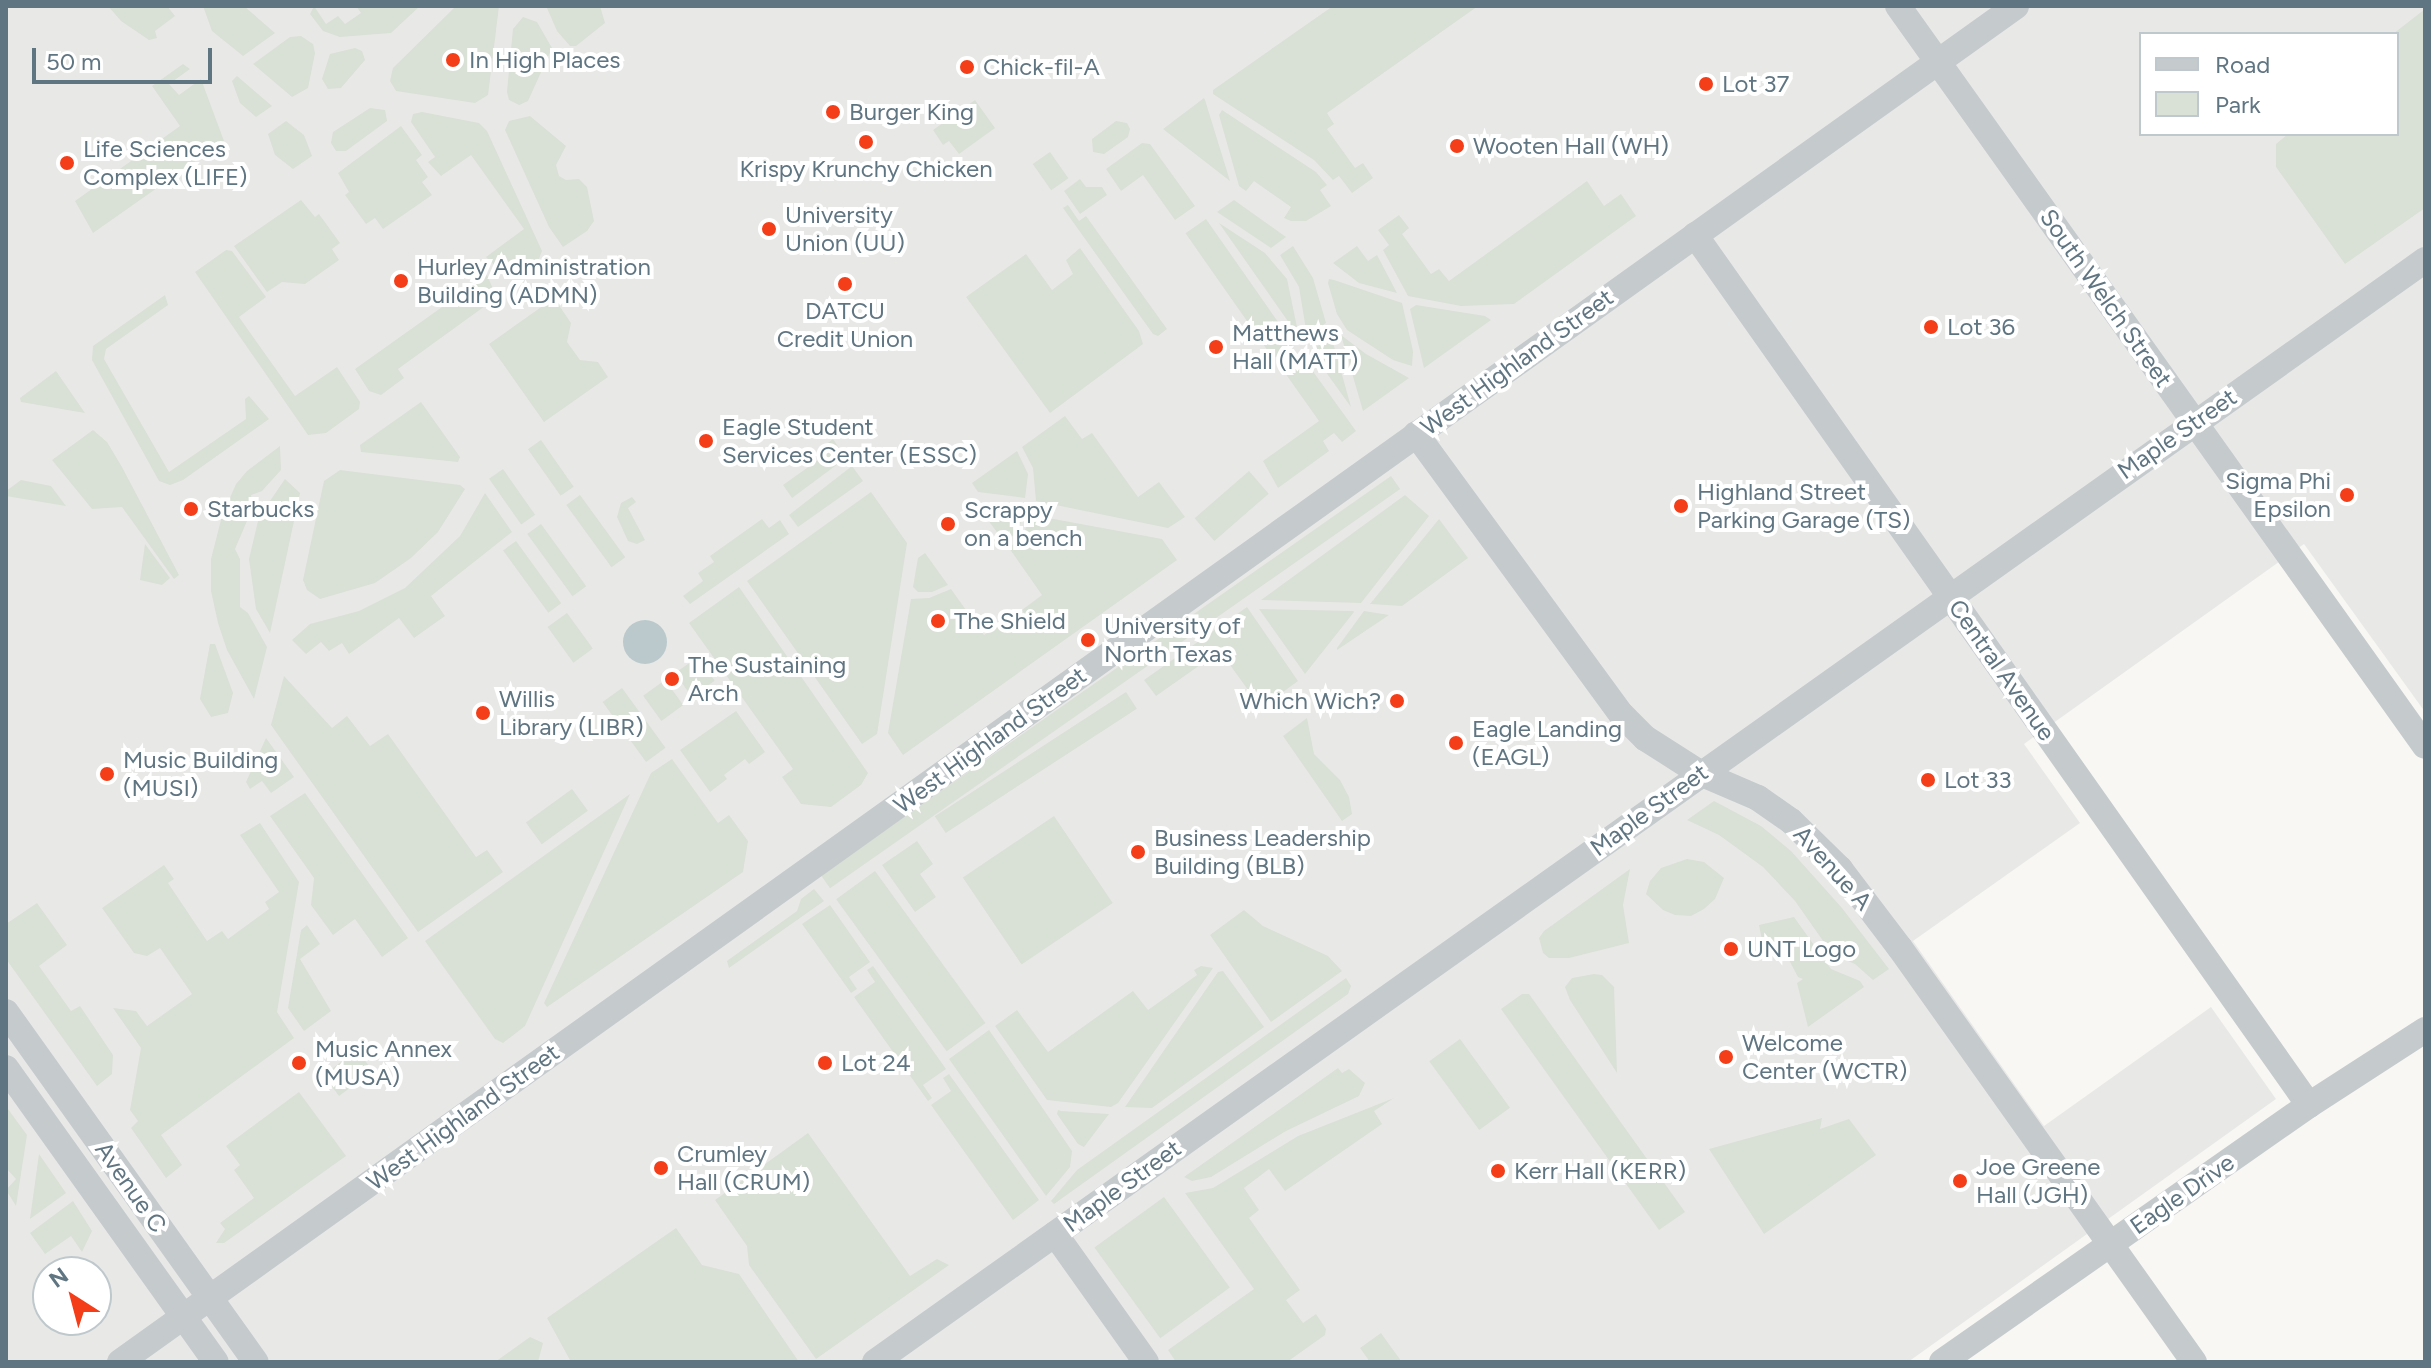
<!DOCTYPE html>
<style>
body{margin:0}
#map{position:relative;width:2431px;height:1368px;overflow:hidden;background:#f8f7f4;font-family:Figtree,sans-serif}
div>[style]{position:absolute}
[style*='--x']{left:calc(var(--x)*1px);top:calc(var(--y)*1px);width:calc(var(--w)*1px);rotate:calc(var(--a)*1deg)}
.built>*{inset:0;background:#e8e9e7}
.green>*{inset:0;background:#d9e0d5;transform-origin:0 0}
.water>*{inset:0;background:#bbc9cd}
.round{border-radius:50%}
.minor>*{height:26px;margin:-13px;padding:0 13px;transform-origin:13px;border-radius:13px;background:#c5cacd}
.dots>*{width:22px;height:22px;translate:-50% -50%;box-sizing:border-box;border:4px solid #fff;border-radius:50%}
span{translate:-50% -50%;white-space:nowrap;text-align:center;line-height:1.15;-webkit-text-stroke:8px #fff;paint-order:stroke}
.poi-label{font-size:24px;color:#607582}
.left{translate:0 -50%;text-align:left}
.right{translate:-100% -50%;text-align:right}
.street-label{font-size:24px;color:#607582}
.frame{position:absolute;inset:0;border:8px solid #607582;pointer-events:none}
.legend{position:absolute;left:2139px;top:32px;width:260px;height:104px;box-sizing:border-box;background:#fff;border:2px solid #bfc8cd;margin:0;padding:10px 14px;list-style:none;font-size:24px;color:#607582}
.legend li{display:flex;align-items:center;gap:16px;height:40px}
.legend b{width:40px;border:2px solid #bfc8cd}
.north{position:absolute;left:32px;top:1256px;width:80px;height:80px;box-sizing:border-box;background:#fff;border:2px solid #bfc8cd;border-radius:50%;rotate:324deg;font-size:22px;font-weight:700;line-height:32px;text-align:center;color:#607582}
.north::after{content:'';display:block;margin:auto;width:28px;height:36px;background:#f33e19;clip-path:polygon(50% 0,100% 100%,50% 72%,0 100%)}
.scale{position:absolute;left:32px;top:48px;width:180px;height:36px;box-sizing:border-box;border:4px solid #607582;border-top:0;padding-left:10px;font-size:24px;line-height:28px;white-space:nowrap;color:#607582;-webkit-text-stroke:6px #fff;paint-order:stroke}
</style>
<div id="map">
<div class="built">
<i style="clip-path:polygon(evenodd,6px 6px,2425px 6px,2425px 712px,2304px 544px,2024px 744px,2080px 823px,1913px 941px,2044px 1126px,2211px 1007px,2276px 1099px,1908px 1362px,6px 1362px,6px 6px,2141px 34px,2397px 34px,2397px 134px,2141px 134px,2141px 34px,6px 6px,48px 1272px,96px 1272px,96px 1320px,48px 1320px,48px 1272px)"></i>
</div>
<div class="green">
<i style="clip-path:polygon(108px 6px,167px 6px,175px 16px,155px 31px,157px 38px,149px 40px,121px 21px)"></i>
<i style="clip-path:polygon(203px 6px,244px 6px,275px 33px,243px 56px,212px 31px)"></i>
<i style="clip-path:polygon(314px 6px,326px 24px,338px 16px,345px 24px,361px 13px,356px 6px,420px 6px,391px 33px,340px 37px,323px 31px,310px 14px)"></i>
<i style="clip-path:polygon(456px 6px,499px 6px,488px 95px,475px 103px,396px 91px,390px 81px,393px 68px)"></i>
<i style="clip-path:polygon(552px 6px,600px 6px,605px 23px,576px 46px,570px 46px,557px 31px,547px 8px)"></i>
<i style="clip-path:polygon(1333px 6px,1478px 6px,1327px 113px,1334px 124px,1327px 129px,1355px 168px,1363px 163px,1373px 178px,1352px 193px,1339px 176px,1333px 180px,1314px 160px,1213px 94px,1213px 90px)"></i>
<i style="clip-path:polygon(2425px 9px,2425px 208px,2345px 264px,2276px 167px,2276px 144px,2288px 134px,2397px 134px,2397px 34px,2393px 34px)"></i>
<i style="clip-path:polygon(523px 17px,537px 22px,552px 48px,528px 101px,519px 105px,509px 100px,507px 92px,513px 29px)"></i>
<i style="clip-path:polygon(301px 36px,313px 44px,315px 53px,308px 88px,292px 97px,253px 64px,290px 37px)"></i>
<i style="clip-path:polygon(355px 48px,362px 51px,365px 60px,341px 88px,328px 89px,322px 79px,330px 54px)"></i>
<i style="clip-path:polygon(183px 64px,190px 69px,169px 84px,179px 95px,201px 79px,224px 141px,93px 233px,75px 201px,180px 126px,152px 86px)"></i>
<i style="clip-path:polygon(237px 76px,272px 106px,256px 117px,240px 103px,232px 81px)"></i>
<i style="clip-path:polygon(1204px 98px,1205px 100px,1230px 181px,1163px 129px)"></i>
<i style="clip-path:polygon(975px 100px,995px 128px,959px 154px,949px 141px,943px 145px,933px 130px)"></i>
<i style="clip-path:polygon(370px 108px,385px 110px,387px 121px,346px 151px,336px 151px,331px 143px,333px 132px)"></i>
<i style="clip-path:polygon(1222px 110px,1316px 172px,1327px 185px,1320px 190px,1331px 206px,1306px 221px,1291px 221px,1284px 218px,1291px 207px,1254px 181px,1246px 191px,1239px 186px,1219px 115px)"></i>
<i style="clip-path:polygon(422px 112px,479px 123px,487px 131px,542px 251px,535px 269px,516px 279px,508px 278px,486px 257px,524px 229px,471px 155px,441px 176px,428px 162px,435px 157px,411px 122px,413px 114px)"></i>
<i style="clip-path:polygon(530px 116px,566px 146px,556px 165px,559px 176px,566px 180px,579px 179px,587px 187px,594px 221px,587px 231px,563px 247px,549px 227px,505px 130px,509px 121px)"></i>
<i style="clip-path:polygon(286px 121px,304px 135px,312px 156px,293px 169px,275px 155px,268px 134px)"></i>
<i style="clip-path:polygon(1116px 121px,1127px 123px,1130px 129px,1128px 137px,1104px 154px,1093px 152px,1092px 139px)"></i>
<i style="clip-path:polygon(401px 126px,422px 155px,416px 160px,428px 177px,422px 182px,432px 195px,383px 229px,375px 218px,366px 224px,345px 195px,349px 192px,338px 173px)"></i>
<i style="clip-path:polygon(1142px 143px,1150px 144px,1195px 206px,1175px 220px,1143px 175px,1121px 191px,1106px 169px)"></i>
<i style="left:1050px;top:152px;width:32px;height:21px;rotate:55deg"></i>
<i style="clip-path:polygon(1080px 179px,1086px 187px,1102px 187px,1107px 195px,1080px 214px,1064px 191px)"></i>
<i style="clip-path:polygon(1587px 181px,1604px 206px,1621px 194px,1636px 216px,1514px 304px,1461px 306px,1408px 296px,1383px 250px,1389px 245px,1378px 230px,1399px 215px,1409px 228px,1402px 234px,1431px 274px,1439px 269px,1449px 281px)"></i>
<i style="clip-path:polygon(301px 200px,315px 217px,319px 214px,340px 243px,332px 249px,339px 260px,305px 284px,282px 282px,267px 292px,234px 246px)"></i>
<i style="clip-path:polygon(1234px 200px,1286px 237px,1271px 248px,1217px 212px)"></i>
<i style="clip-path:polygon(1068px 205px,1079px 221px,1086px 216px,1167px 329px,1158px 336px,1153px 334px,1063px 208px)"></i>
<i style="left:1206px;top:219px;width:153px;height:25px;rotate:55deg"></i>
<i style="clip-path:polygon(1219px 223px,1265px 253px,1287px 279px,1299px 337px)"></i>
<i style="clip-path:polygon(1293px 246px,1313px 278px,1326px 323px,1307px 336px,1299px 287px,1280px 255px)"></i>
<i style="clip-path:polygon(1357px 246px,1368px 261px,1377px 255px,1397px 293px,1359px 283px,1333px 263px)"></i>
<i style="clip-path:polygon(1080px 248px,1139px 331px,1143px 344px,1050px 413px,966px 297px,1026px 254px,1052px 290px,1073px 274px,1066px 260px)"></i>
<i style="clip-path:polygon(226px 250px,232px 251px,266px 297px,239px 317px,295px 396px,337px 367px,360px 402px,359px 409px,326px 433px,308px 435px,195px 272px)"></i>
<i style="clip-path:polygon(487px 275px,494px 291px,485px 306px,398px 369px,404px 378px,381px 395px,369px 391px,355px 369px)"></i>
<i style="clip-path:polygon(1334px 280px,1402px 303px,1413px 351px,1412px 366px,1393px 360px,1347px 330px,1337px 314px,1328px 283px,1329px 279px)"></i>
<i style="clip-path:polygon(165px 295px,168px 305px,106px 349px,104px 359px,169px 472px,246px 419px,245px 399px,249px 396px,269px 419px,183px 480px,170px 485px,159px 481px,92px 360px,93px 346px)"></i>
<i style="clip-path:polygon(554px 298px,571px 323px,567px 342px,580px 360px,598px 362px,608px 377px,544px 422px,489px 344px)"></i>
<i style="clip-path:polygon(1416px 305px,1485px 316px,1491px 320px,1424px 368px,1410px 309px)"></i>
<i style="clip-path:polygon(1341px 335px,1366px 354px,1409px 378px,1363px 411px)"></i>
<i style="clip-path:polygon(1331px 340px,1334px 346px,1351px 407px,1315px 357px,1317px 346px)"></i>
<i style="clip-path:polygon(1304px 359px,1356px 431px,1342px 442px,1334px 433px,1323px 441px,1329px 451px,1278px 488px,1263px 461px,1319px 421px,1285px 373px)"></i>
<i style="clip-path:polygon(56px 371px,85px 413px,21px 402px,20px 398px)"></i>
<i style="clip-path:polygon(421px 402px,460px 457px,458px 462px,361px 452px,360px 445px)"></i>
<i style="clip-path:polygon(1065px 416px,1082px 439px,1092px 433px,1138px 497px,1159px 482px,1185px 517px,1168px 528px,1036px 501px,1033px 468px,1022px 447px)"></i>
<i style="clip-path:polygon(93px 430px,107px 442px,122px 467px,179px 575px,174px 579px,122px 507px,92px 509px,52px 460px)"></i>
<i style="clip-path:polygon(833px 439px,846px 458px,792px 498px,783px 485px,828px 453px,824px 446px)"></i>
<i style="left:541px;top:440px;width:57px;height:16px;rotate:55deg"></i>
<i style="clip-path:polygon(280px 446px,281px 470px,262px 491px,251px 495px,253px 507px,235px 549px,240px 559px,240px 607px,248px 613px,267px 647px,254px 699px,227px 650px,218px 623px,211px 591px,211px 559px,222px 516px,236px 484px,247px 471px)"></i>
<i style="clip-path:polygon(1017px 451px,1028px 474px,1025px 498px,978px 492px,972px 483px)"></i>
<i style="clip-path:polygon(852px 466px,863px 481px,798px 527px,789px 515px)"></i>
<i style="left:503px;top:469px;width:56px;height:17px;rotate:55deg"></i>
<i style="clip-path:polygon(340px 470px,460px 485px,465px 489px,438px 532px,411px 558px,375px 583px,320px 599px,307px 590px,303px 580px,324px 481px)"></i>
<i style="left:1249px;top:471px;width:30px;height:72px;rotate:49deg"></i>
<i style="left:1391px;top:476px;width:16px;height:696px;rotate:55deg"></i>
<i style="clip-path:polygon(285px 479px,300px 493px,270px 633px,256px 609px,249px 559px,259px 517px)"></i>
<i style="clip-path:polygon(21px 480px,51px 486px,66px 506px,6px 496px,6px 491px)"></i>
<i style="clip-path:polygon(871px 492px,907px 543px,877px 734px,862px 744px,747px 581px)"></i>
<i style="clip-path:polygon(485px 493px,512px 532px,431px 596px,445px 616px,414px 638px,399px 618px,349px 654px,342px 643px,329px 651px,321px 642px,306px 654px,292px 640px,310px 624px,359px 611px,405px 588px,460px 536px)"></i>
<i style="left:580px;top:495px;width:77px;height:17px;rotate:54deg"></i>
<i style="clip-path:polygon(1405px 495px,1429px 516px,1361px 603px,1261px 600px)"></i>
<i style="clip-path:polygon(632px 497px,636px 502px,628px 508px,645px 540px,637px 544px,628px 541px,617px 517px,621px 503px)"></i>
<i style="clip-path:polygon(989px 507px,1017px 511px,1022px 516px,1019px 530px,1005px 543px,982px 512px)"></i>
<i style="clip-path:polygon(1032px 515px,1162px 539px,1177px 560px,903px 755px,888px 733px,911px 599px,929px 598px,951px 589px,984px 635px,1001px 624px,1006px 629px,1025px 615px,1022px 610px,1042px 595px,1009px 548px,1022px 536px)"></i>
<i style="clip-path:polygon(762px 519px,769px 528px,780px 520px,789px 534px,690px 604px,683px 596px,703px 581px,698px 573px,714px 562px,710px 556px)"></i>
<i style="clip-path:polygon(1439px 519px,1468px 558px,1402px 606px,1370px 604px)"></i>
<i style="left:541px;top:524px;width:77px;height:17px;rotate:54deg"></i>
<i style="left:516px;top:541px;width:77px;height:16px;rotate:54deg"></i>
<i style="clip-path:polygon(145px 544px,170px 578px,162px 585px,140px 580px)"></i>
<i style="clip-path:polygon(925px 553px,948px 585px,932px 592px,918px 592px,913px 587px,918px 558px)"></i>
<i style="clip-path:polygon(739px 587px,868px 773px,861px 785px,831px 807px,801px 804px,782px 777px,793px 769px,689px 623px)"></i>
<i style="clip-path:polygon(1247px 607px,1298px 681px,1261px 708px,1220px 651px,1156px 696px,1144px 680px)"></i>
<i style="clip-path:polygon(1259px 609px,1353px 611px,1354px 612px,1305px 674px)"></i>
<i style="clip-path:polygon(1364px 611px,1389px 615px,1337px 650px,1337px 648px)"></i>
<i style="left:567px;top:613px;width:44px;height:24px;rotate:54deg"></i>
<i style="clip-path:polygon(210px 644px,215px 644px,233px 693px,228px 713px,211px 717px,200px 699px)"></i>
<i style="left:698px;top:657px;width:29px;height:28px;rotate:55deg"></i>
<i style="clip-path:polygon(284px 676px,332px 728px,347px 716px,370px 746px,388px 734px,476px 857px,487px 850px,503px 872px,418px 932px,271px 725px)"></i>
<i style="left:665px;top:680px;width:31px;height:27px;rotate:54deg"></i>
<i style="left:622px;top:688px;width:74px;height:24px;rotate:54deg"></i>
<i style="left:1126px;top:692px;width:20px;height:228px;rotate:57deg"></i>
<i style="clip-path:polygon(736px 711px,765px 752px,749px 764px,745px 759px,724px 775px,727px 779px,710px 792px,680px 750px)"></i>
<i style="clip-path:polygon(1307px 718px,1314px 754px,1340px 780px,1349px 797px,1352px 814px,1342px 821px,1283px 736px)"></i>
<i style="clip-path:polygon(266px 738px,294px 777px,271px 793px,262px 781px,250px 789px,246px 782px)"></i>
<i style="clip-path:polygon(672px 759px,718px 823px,729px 815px,748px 841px,743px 872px,547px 1007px,544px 1003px,651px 773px)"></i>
<i style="left:572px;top:789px;width:27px;height:57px;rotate:54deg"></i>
<i style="clip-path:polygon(305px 793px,408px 938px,382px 957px,355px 919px,333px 935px,311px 905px,314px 878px,270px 816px)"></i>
<i style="clip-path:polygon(630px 794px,525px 1026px,503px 1043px,495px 1039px,425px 941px)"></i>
<i style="clip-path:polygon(1714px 801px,1761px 826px,1791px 851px,1842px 908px,1889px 969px,1873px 980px,1855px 964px,1833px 955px,1795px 901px,1763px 867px,1719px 835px,1687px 820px)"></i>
<i style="left:1054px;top:816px;width:105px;height:110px;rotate:56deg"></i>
<i style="clip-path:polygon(260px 823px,299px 882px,277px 1012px,294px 1038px,161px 1135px,182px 1165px,166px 1178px,131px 1128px,138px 1121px,130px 1110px,141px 1048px,113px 1008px,136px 1011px,147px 1026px,192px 994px,160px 948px,147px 956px,134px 953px,102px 908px,164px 865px,174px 879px,168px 883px,207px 941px,222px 931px,228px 939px,269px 909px,265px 902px,279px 892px,240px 835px)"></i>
<i style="clip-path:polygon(917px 841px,933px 864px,920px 874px,936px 897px,915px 912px,882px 865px)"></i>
<i style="clip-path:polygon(1687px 859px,1704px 862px,1724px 878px,1715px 899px,1704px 909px,1691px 916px,1675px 915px,1663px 910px,1646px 894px,1650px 881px,1661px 868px)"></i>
<i style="clip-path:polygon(1630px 869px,1623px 905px,1629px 943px,1569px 958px,1549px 958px,1543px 953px,1539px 938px,1544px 931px)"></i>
<i style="left:875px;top:871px;width:188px;height:48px;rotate:54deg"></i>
<i style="clip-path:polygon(814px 889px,824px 901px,729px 968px,727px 961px,731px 958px,797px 911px,801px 899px)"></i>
<i style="clip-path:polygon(37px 903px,67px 945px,39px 966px,71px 1011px,80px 1006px,113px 1055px,112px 1074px,97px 1086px,6px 959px,6px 924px)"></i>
<i style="clip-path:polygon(830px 905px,870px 962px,849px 977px,857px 989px,851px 993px,802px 924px)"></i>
<i style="clip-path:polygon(1244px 910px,1263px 926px,1328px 956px,1342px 971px,1271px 1022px,1210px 935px)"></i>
<i style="clip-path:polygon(1794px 917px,1831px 969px,1860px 981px,1864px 987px,1808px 1027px,1797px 983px,1803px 979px,1798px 977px,1781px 945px,1763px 945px,1759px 925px)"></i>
<i style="clip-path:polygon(307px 925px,320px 944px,300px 959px,331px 1011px,304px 1031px,288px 1008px,301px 930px)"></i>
<i style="clip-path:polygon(873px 966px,946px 1069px,923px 1085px,932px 1098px,928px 1101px,854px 997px,875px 982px,867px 970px)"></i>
<i style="clip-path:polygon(1201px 966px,1213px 968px,1118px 1103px,1111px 1107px,1047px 1100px,995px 1026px,1017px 1010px,1048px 1052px,1133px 991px,1148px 1010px,1197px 975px,1194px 970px)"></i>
<i style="clip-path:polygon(1223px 971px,1264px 1027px,1152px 1108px,1125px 1107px,1218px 972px)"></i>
<i style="clip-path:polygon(1594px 974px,1602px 975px,1614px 987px,1617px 1073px,1570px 1000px,1565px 987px,1572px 978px)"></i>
<i style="clip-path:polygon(1346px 978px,1351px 986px,1348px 994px,1054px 1204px,1051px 1201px,1077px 1170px)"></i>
<i style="clip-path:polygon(1522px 994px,1529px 994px,1685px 1212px,1659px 1230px,1501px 1009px)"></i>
<i style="clip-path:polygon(989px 1030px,1072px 1151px,1070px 1167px,1046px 1196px,949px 1059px)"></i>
<i style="left:1460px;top:1039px;width:85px;height:38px;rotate:54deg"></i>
<i style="left:357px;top:1050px;width:26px;height:42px;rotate:53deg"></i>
<i style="clip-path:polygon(1338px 1068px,1342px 1073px,1349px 1069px,1365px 1083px,1359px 1096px,1286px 1131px,1211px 1177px,1192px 1181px,1184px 1177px)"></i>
<i style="clip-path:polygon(949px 1074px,1039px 1200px,1013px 1220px,931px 1105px,951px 1091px,943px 1078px)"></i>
<i style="clip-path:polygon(299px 1092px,346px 1156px,224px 1243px,216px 1243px,225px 1229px,220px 1223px,254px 1198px,234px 1170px,240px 1165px,226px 1146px)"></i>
<i style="clip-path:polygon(1394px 1098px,1374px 1111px,1382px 1124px,1285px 1191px,1269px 1169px,1244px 1188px,1259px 1210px,1249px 1218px,1300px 1290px,1286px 1300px,1303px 1323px,1316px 1314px,1326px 1329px,1325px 1335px,1287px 1362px,1176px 1362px,1168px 1350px,1254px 1289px,1185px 1193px,1213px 1188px,1298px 1136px)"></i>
<i style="clip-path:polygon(8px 1109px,27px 1135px,16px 1206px,6px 1190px,16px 1179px,6px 1168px)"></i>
<i style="clip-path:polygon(1058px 1110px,1061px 1111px,1109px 1114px,1084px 1147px,1078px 1144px,1057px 1114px)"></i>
<i style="clip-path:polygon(1822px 1118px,1820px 1129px,1849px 1119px,1876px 1155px,1764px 1234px,1709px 1149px)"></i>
<i style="clip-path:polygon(808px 1133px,910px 1276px,937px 1259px,949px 1265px,816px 1359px,749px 1265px,747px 1246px,715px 1200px)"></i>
<i style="clip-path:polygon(39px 1154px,66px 1193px,30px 1219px)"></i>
<i style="left:1164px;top:1197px;width:112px;height:86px;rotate:54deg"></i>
<i style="clip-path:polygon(73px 1201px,92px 1231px,82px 1252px,71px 1236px,45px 1254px,30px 1233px)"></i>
<i style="clip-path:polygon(676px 1228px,702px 1265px,739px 1274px,799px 1362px,571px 1362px,547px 1318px)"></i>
<i style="clip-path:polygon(1381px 1333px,1391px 1347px,1402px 1362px,1370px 1362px,1360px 1348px)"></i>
<i style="clip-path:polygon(530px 1337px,543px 1343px,538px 1362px,495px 1362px)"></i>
</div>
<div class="water">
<i class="round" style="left:623px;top:620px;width:44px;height:44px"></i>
</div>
<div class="minor">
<i style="--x:1898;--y:6;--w:908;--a:54.54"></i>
<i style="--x:1695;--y:235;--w:1065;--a:54.79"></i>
<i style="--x:1416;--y:434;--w:348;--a:53.8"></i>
<i style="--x:1622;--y:715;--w:33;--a:45"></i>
<i style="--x:1645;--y:738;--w:65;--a:32.5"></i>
<i style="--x:1700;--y:773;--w:63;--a:23.3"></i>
<i style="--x:1758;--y:798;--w:40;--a:34.9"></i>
<i style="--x:1791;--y:821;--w:69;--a:44.4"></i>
<i style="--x:1840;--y:869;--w:99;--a:52.8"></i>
<i style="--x:1900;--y:948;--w:508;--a:54.62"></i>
<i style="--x:6;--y:1012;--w:430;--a:54.5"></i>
<i style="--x:6;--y:1068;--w:361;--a:54.5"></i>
<i style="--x:1055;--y:1234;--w:157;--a:54.6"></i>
<i style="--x:120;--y:1362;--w:2331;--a:-35.57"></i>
<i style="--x:875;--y:1362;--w:1902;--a:-35.41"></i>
<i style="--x:1942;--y:1362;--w:448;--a:-35"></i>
<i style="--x:2309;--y:1105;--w:138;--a:-32.9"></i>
</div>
<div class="dots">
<i style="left:453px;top:60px;background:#f33e19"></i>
<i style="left:967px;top:67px;background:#f33e19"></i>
<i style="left:1706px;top:84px;background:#f33e19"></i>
<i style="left:833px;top:112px;background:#f33e19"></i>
<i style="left:866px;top:142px;background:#f33e19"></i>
<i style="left:1457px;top:146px;background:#f33e19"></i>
<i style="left:67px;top:163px;background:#f33e19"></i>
<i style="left:769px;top:229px;background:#f33e19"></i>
<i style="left:401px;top:281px;background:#f33e19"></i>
<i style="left:845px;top:284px;background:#f33e19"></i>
<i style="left:1931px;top:327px;background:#f33e19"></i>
<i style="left:1216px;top:347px;background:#f33e19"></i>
<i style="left:706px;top:441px;background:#f33e19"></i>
<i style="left:2347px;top:495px;background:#f33e19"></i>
<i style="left:1681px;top:506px;background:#f33e19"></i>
<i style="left:191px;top:509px;background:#f33e19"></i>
<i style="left:948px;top:524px;background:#f33e19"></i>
<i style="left:938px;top:621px;background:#f33e19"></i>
<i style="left:1088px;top:640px;background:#f33e19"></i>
<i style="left:672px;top:679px;background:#f33e19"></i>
<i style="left:1397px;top:701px;background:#f33e19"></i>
<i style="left:483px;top:713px;background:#f33e19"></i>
<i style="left:1456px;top:743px;background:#f33e19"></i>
<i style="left:107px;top:774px;background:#f33e19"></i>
<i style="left:1928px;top:780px;background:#f33e19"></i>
<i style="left:1138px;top:852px;background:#f33e19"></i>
<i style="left:1731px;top:949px;background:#f33e19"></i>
<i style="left:1726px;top:1057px;background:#f33e19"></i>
<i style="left:299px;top:1063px;background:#f33e19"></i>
<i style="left:825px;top:1063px;background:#f33e19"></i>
<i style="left:661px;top:1168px;background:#f33e19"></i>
<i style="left:1498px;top:1171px;background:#f33e19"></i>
<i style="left:1960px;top:1181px;background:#f33e19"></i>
</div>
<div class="poi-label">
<span class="left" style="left:469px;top:60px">In High Places</span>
<span class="left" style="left:983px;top:67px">Chick-fil-A</span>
<span class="left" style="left:1722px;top:84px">Lot 37</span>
<span class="left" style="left:849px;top:112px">Burger King</span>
<span class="left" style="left:1473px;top:146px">Wooten Hall (WH)</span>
<span class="left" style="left:83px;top:163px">Life Sciences<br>Complex (LIFE)</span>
<span style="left:866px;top:169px">Krispy Krunchy Chicken</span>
<span class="left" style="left:785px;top:229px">University<br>Union (UU)</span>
<span class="left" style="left:417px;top:281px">Hurley Administration<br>Building (ADMN)</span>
<span style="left:845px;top:325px">DATCU<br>Credit Union</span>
<span class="left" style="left:1947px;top:327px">Lot 36</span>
<span class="left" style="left:1232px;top:347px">Matthews<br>Hall (MATT)</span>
<span class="left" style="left:722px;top:441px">Eagle Student<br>Services Center (ESSC)</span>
<span class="right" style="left:2331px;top:495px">Sigma Phi<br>Epsilon</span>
<span class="left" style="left:1697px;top:506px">Highland Street<br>Parking Garage (TS)</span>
<span class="left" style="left:207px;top:509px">Starbucks</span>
<span class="left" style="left:964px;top:524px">Scrappy<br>on a bench</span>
<span class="left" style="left:954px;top:621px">The Shield</span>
<span class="left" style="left:1104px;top:640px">University of<br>North Texas</span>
<span class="left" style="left:688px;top:679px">The Sustaining<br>Arch</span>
<span class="left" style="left:499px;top:713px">Willis<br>Library (LIBR)</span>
<span class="right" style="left:1381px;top:701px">Which Wich?</span>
<span class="left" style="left:1472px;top:743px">Eagle Landing<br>(EAGL)</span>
<span class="left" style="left:123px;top:774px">Music Building<br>(MUSI)</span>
<span class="left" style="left:1944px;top:780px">Lot 33</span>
<span class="left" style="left:1154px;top:852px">Business Leadership<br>Building (BLB)</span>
<span class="left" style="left:1747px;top:949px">UNT Logo</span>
<span class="left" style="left:1742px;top:1057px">Welcome<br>Center (WCTR)</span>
<span class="left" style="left:315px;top:1063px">Music Annex<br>(MUSA)</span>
<span class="left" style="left:841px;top:1063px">Lot 24</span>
<span class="left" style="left:677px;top:1168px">Crumley<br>Hall (CRUM)</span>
<span class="left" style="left:1976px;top:1181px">Joe Greene<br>Hall (JGH)</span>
<span class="left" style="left:1514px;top:1171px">Kerr Hall (KERR)</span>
</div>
<div class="street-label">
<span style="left:2106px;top:298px;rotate:55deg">South Welch Street</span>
<span style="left:1517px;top:362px;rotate:-36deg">West Highland Street</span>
<span style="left:2177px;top:434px;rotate:-35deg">Maple Street</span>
<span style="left:2002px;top:670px;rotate:55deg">Central Avenue</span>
<span style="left:990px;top:740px;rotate:-36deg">West Highland Street</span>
<span style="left:1649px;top:810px;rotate:-36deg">Maple Street</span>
<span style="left:1833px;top:868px;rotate:48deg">Avenue A</span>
<span style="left:463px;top:1117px;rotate:-36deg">West Highland Street</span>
<span style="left:1122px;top:1186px;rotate:-36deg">Maple Street</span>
<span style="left:131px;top:1187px;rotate:55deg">Avenue C</span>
<span style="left:2182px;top:1194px;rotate:-35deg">Eagle Drive</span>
</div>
<div class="frame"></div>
<ul class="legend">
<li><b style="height:10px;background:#c5cacd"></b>Road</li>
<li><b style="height:22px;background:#d9e0d5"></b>Park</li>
</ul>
<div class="north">N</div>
<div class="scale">50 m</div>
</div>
